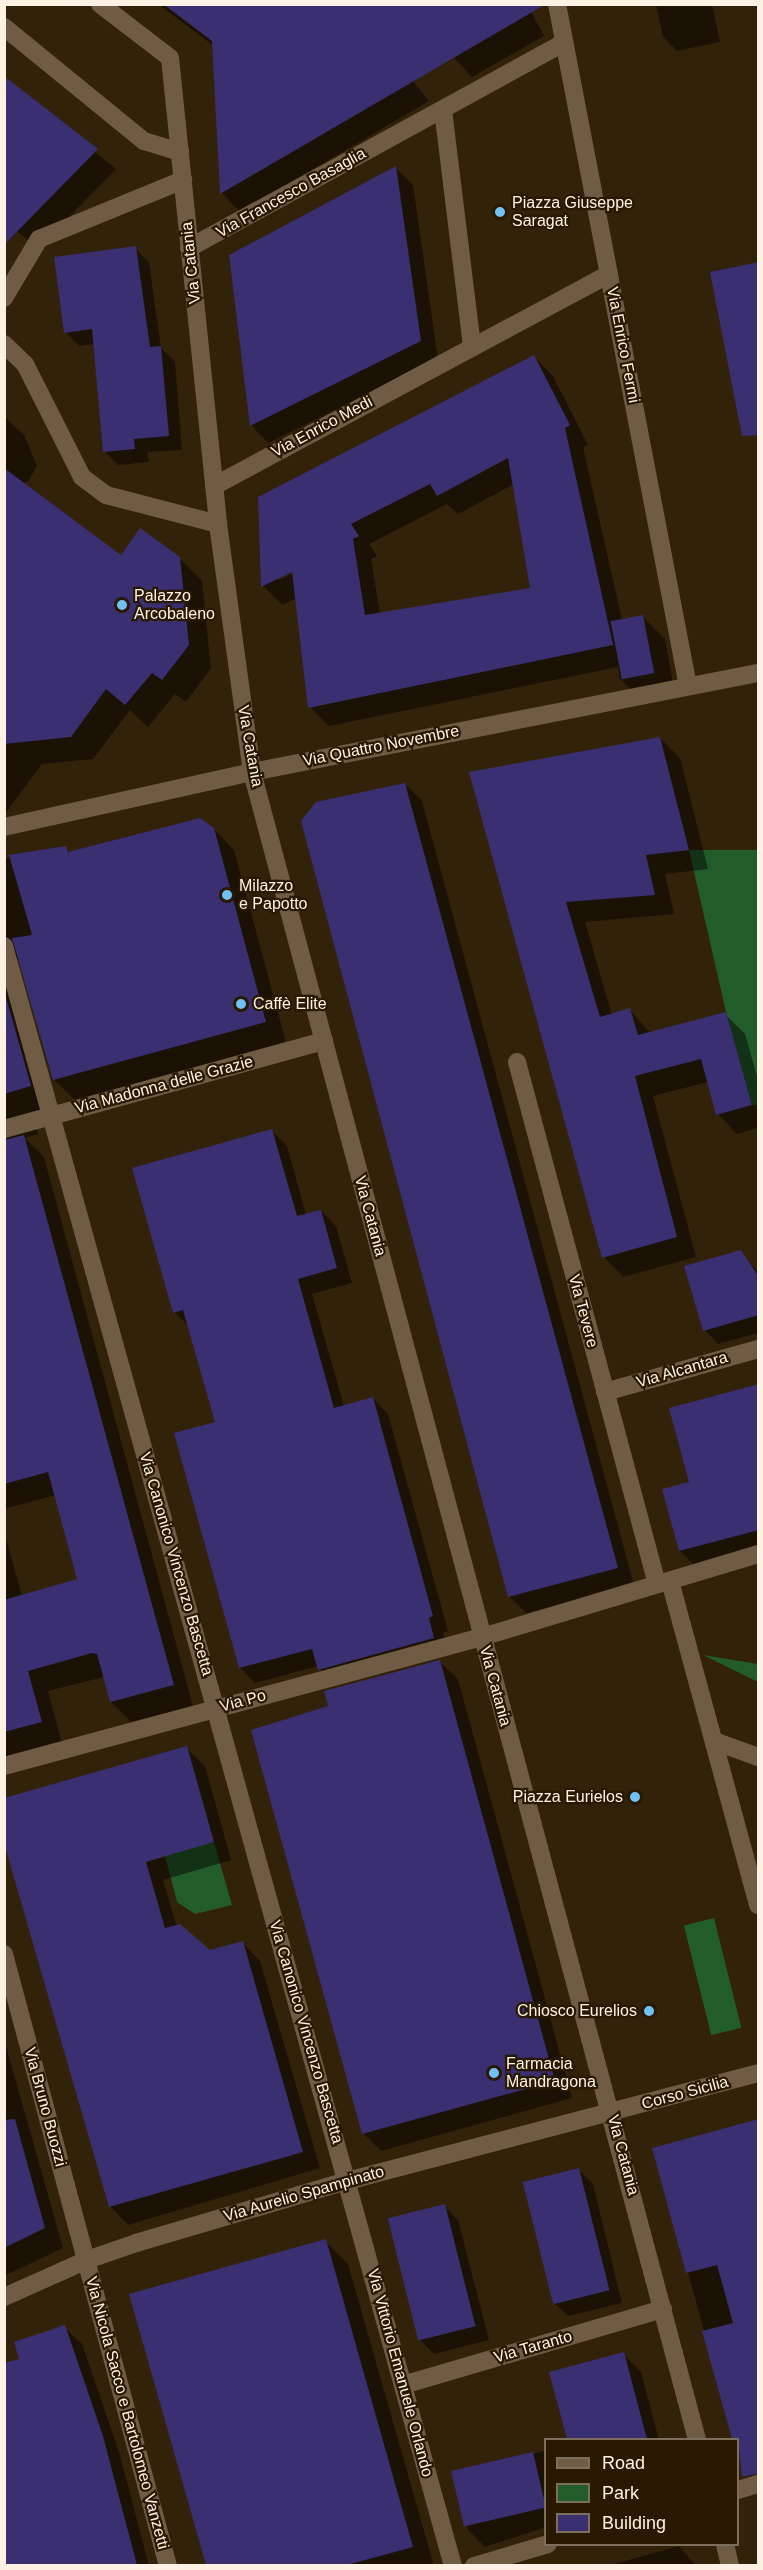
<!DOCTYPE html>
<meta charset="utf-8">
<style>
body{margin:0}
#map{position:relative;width:763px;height:2570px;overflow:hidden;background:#33220a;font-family:Arial,sans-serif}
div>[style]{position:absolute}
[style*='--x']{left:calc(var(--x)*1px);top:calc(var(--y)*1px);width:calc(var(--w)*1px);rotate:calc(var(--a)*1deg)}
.green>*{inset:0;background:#235c2b;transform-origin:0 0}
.shadow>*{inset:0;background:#0007}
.building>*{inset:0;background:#392f71;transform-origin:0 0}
.minor>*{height:18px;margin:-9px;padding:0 9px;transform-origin:9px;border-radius:9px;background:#705c44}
.dots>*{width:16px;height:16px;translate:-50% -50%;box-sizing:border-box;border:3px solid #291802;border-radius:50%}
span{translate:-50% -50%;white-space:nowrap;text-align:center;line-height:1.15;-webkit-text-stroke:4.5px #291802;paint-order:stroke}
.street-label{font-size:16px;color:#fef2e4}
.poi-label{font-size:16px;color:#fef2e4}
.left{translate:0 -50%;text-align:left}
.right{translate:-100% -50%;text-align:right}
.frame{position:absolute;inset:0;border:6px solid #fef2e4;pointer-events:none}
.legend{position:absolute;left:544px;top:2438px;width:195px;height:108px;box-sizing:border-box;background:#291802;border:2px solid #7e6f5c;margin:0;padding:8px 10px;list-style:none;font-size:18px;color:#fef2e4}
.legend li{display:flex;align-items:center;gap:12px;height:30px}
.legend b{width:30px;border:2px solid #7e6f5c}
</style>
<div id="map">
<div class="green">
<i style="clip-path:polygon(689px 850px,758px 850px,758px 1105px,752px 1105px,726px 1012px)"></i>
<i style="clip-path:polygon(703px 1655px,758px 1664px,758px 1683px,758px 1682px)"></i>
<i style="clip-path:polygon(214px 1842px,232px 1905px,195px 1914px,177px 1902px,165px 1856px)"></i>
<i style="left:714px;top:1918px;width:113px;height:31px;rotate:76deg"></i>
</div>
<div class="shadow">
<i style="clip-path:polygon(158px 4px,352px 4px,429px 101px,240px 212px,222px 193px,214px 46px)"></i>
<i style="clip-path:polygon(527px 4px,544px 36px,472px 77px,454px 58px)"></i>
<i style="clip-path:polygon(656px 4px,712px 4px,720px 42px,677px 51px,663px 37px)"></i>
<i style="clip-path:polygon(4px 78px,116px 169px,39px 248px,4px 222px)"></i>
<i style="clip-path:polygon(396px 168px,413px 185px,438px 359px,268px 443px,251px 425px,231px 256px)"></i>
<i style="clip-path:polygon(135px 248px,149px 262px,161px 348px,175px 362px,182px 450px,147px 452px,149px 462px,118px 465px,104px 451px,95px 344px,79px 346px,66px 332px)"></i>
<i style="clip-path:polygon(evenodd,534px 357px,553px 376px,588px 445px,583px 447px,622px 620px,643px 617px,665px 639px,675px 695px,642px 701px,620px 679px,618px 667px,329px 726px,310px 707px,297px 598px,282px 605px,263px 586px,260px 498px,534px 357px,514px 484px,531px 589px,380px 614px,371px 559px,377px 556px,369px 544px,447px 504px,458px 514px,514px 484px,534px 357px,298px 567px,300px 570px,279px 580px,279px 576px,298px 567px)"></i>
<i style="clip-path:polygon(4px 416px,24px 435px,37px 466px,28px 482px,22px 483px,121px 558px,179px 558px,202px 581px,211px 668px,186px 702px,175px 694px,148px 727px,130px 710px,93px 759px,42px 764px,4px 815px)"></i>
<i style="clip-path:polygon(660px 738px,680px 758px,708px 869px,665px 874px,674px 914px,585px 922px,612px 1015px,629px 1009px,650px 1033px,725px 1014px,745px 1034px,758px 1080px,758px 1128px,737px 1134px,718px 1114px,708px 1082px,653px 1096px,696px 1257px,623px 1277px,604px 1257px,471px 773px)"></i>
<i style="clip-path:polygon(405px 784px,422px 801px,634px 1585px,526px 1613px,509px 1596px)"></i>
<i style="clip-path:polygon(214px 829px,234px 850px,286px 1042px,75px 1100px,54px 1080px,20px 957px,13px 965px,51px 1107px,32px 1112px,38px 1134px,25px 1138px,44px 1157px,193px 1706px,131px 1722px,111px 1702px,104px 1677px,48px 1691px,62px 1743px,4px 1758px,4px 1531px,22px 1596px,79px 1580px,56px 1495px,4px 1509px,4px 859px,65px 847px,71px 853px)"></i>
<i style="clip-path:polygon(272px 1131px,287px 1146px,306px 1215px,321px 1211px,336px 1226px,352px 1283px,312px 1294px,344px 1406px,373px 1398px,388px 1414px,448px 1631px,443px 1633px,449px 1653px,334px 1684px,318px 1666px,255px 1683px,240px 1667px,217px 1423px,190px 1327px,174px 1312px)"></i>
<i style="clip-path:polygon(741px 1252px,758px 1272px,758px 1333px,718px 1344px,705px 1330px)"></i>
<i style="clip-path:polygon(758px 1385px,758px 1550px,696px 1567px,680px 1551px,664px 1490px,690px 1483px)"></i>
<i style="clip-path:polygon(440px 1662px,458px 1679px,572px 2098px,381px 2151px,363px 2133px,330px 1707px)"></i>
<i style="clip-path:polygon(186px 1748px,205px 1766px,231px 1860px,163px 1880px,177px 1927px,209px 1952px,242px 1942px,260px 1961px,320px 2168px,128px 2225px,110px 2206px,4px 1836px)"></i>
<i style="clip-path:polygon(4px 2039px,63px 2248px,4px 2276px)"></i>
<i style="clip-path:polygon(758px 2121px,756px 2472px,738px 2454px,738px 2440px,734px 2440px,654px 2149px)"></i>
<i style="clip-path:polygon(579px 2170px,593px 2184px,622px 2303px,568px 2316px,554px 2303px)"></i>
<i style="clip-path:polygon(444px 2206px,458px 2220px,489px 2340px,434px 2354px,420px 2340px)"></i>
<i style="clip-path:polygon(325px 2241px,348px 2264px,434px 2566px,207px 2566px,131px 2295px)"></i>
<i style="clip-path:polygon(64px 2327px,82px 2344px,120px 2455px,149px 2566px,4px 2564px,21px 2360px)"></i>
<i style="clip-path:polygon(623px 2354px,641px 2372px,659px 2440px,569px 2440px,551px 2373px)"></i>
<i style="clip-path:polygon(546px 2450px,546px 2527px,485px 2547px,468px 2530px,455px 2477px)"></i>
<i style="clip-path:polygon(679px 2546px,696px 2566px,607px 2566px)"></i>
</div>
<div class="building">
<i style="clip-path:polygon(163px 4px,546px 4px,220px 194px,212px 41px)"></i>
<i style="clip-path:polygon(4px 76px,98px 149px,4px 245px)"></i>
<i style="clip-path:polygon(396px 166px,421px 341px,250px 426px,229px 255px)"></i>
<i style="clip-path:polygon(136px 246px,150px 347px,161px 346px,169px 436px,134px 439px,135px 449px,103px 452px,92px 329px,64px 333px,54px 257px)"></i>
<i style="clip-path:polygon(759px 262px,759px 435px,742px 436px,710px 272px)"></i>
<i style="clip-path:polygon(evenodd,534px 355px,570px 425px,565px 428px,613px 645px,308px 708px,292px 572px,261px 587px,258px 497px,534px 355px,508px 458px,530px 588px,365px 615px,353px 539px,359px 536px,351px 524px,430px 484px,437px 496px,508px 458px)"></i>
<i style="clip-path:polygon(4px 468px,121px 555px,140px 528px,180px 557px,189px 645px,162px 680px,152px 673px,125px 705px,106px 689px,71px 737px,4px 744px)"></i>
<i style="left:643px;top:615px;width:59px;height:33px;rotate:79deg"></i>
<i style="clip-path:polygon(660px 737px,689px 850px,646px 855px,655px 895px,566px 902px,600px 1017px,630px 1008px,638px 1035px,726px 1012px,752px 1105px,716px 1115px,701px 1059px,635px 1076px,677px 1237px,602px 1258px,469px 772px)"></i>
<i style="clip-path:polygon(405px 783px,618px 1568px,508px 1597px,301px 821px,316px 802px)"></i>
<i style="clip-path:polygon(200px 818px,214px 828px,266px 1022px,53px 1080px,12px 938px,32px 935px,9px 855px,66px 846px,68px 852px)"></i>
<i style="clip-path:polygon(4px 990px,31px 1086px,4px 1094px)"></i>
<i style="clip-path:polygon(272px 1129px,297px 1216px,321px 1210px,337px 1268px,298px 1279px,334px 1408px,373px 1397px,433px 1616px,429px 1618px,434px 1638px,318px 1670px,312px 1649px,239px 1668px,174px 1433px,215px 1422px,183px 1310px,173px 1313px,132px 1168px)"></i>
<i style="clip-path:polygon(24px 1135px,174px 1685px,110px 1702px,97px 1654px,92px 1653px,28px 1671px,42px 1722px,4px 1732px,4px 1600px,77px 1579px,48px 1472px,4px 1484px,4px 1140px)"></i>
<i style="clip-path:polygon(741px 1250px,759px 1277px,759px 1315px,703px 1331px,684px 1266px)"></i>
<i style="clip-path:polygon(759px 1384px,759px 1530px,679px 1551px,662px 1489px,689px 1482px,669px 1408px)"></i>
<i style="clip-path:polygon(440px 1660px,555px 2081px,362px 2134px,251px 1730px,328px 1706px,324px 1691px)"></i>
<i style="clip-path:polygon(187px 1746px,214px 1842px,146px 1862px,165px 1928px,180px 1924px,210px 1950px,243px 1941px,303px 2152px,109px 2207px,4px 1843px,4px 1798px)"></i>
<i style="clip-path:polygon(15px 2119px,45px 2228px,4px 2248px,4px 2120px)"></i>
<i style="clip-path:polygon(759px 2119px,759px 2473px,742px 2477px,738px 2439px,732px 2439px,702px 2331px,733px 2323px,717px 2265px,686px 2273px,652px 2148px)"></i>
<i style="left:579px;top:2168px;width:126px;height:58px;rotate:76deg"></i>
<i style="left:445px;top:2204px;width:126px;height:59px;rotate:76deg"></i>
<i style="clip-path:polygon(326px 2239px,413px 2547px,347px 2565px,206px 2565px,129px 2294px)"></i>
<i style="clip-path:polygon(65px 2325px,103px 2436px,137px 2565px,4px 2565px,4px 2363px,19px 2359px,14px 2342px)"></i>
<i style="clip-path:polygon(624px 2352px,647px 2439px,567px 2439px,549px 2372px)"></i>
<i style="left:533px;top:2452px;width:57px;height:84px;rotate:77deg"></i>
</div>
<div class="minor">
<i style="--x:100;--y:4;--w:88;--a:37.6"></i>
<i style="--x:170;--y:58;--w:468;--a:84.1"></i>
<i style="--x:218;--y:524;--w:250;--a:82.2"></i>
<i style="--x:252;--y:772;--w:1726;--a:75.06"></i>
<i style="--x:557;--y:4;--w:694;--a:79.13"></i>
<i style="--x:4;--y:27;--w:181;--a:39.2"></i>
<i style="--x:144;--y:141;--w:38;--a:17"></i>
<i style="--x:443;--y:110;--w:239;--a:83"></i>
<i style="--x:189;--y:248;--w:427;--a:-28.7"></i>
<i style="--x:4;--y:298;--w:69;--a:-59.3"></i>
<i style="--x:39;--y:239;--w:156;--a:-22.3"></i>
<i style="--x:4;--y:344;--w:29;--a:44"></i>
<i style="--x:25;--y:364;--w:127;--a:63.2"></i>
<i style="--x:82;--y:477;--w:30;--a:37"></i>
<i style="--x:106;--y:495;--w:116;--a:14.5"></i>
<i style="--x:214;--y:486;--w:448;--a:-28.2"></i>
<i style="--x:4;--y:827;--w:254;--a:-12.5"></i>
<i style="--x:252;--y:772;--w:516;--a:-11.07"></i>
<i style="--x:4;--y:946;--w:1681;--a:74.51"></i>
<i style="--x:517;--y:1062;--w:540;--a:74.99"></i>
<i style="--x:4;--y:1129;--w:332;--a:-15.4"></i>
<i style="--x:605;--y:1392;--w:159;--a:-15.7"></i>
<i style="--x:670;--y:1581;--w:336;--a:74.8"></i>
<i style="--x:714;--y:1741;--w:47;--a:20"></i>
<i style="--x:4;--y:1766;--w:495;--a:-15.1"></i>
<i style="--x:482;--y:1637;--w:288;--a:-16.7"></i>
<i style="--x:4;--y:1954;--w:634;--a:75"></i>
<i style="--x:4;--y:2297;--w:91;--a:-24"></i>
<i style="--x:87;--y:2260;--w:52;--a:-19.1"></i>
<i style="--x:136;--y:2243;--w:220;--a:-16.4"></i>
<i style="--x:347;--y:2181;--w:425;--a:-14.7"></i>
<i style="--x:403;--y:2385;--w:271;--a:-16.3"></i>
<i style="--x:738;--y:2490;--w:21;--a:-17"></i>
<i style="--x:725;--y:2544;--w:23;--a:77"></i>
<i style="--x:474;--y:2566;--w:77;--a:-16.6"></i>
</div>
<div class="dots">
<i style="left:500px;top:212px;background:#71c1f5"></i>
<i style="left:122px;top:605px;background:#71c1f5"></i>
<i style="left:227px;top:895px;background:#71c1f5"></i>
<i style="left:241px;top:1004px;background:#71c1f5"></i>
<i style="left:635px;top:1797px;background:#71c1f5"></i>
<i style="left:649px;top:2011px;background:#71c1f5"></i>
<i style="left:494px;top:2073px;background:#71c1f5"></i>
</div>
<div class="street-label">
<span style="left:291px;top:193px;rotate:-29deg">Via Francesco Basaglia</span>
<span style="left:191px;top:263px;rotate:-96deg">Via Catania</span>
<span style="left:623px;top:345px;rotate:79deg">Via Enrico Fermi</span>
<span style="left:322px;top:427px;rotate:-28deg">Via Enrico Medi</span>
<span style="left:250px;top:746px;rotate:80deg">Via Catania</span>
<span style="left:381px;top:746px;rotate:-11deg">Via Quattro Novembre</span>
<span style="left:164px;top:1085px;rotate:-15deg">Via Madonna delle Grazie</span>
<span style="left:370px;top:1216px;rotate:75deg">Via Catania</span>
<span style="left:583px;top:1311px;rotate:75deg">Via Tevere</span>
<span style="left:682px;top:1370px;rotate:-16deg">Via Alcantara</span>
<span style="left:176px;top:1564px;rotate:74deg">Via Canonico Vincenzo Bascetta</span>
<span style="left:495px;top:1686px;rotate:75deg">Via Catania</span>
<span style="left:243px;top:1701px;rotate:-15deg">Via Po</span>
<span style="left:306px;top:2032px;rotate:74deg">Via Canonico Vincenzo Bascetta</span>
<span style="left:685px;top:2093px;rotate:-15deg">Corso Sicilia</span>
<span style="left:45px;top:2107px;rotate:75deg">Via Bruno Buozzi</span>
<span style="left:623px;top:2155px;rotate:75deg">Via Catania</span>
<span style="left:304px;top:2194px;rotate:-16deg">Via Aurelio Spampinato</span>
<span style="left:533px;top:2347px;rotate:-16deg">Via Taranto</span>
<span style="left:400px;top:2373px;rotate:75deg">Via Vittorio Emanuele Orlando</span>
<span style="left:127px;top:2413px;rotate:75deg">Via Nicola Sacco e Bartolomeo Vanzetti</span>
</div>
<div class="poi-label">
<span class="left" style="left:512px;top:212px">Piazza Giuseppe<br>Saragat</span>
<span class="left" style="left:134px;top:605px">Palazzo<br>Arcobaleno</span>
<span class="left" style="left:239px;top:895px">Milazzo<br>e Papotto</span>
<span class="left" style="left:253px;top:1004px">Caffè Elite</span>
<span class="right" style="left:623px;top:1797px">Piazza Eurielos</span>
<span class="right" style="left:637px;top:2011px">Chiosco Eurelios</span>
<span class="left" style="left:506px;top:2073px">Farmacia<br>Mandragona</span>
</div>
<div class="frame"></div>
<ul class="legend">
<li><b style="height:8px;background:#705c44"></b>Road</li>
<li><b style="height:16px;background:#235c2b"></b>Park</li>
<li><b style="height:16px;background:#392f71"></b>Building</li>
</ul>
</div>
